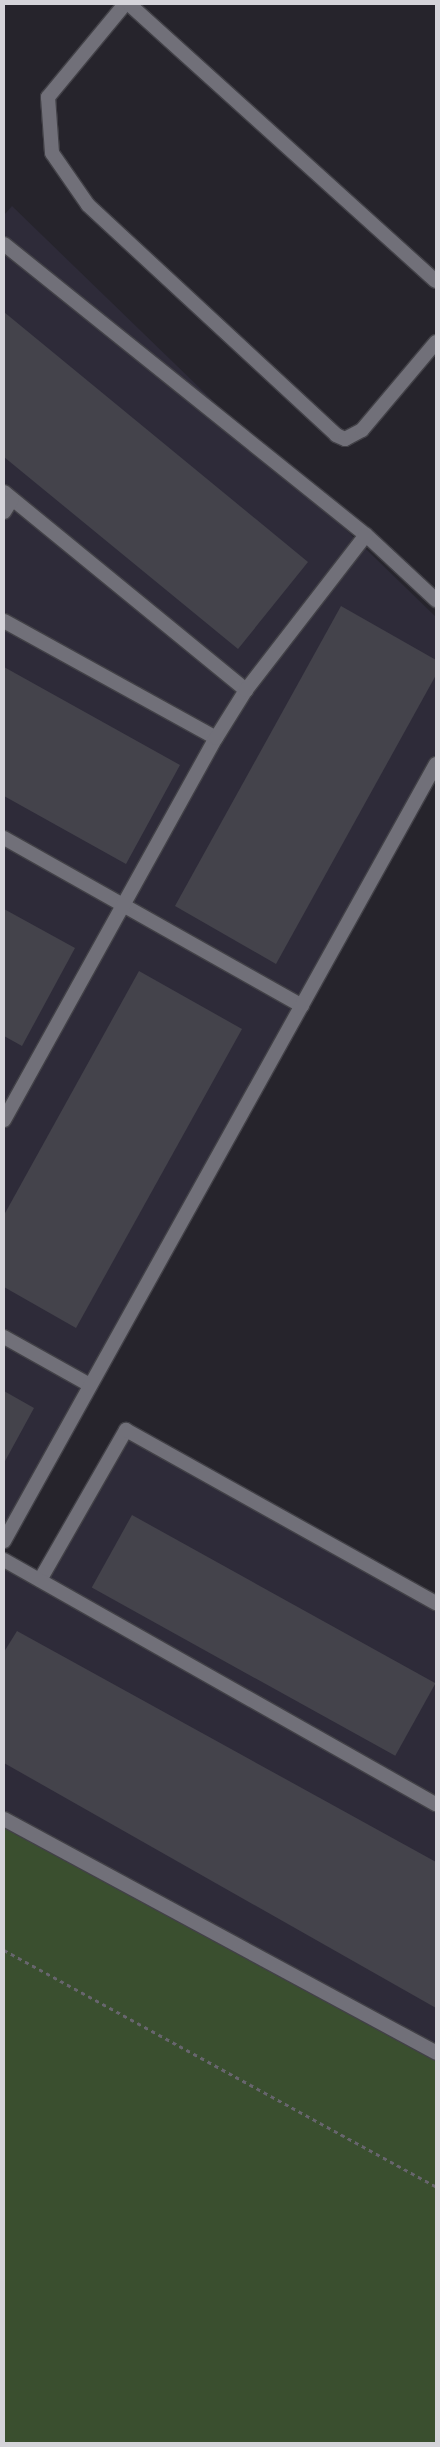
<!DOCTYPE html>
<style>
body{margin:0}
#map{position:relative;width:440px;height:2447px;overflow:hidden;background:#26242c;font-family:"Alegreya Sans",sans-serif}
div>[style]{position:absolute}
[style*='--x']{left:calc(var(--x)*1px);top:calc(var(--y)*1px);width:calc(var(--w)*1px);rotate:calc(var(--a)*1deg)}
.built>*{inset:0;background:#2e2b39}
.green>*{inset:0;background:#3a4f2f}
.building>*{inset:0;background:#44434b;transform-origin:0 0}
.path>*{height:3px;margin-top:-1.5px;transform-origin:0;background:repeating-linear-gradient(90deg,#67656d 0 4px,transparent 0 8px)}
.roads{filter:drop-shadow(1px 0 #424147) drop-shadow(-1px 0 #424147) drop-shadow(0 1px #424147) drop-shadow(0 -1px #424147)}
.service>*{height:14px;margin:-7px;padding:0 7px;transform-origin:7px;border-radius:7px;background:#717079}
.minor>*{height:14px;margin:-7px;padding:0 7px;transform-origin:7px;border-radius:7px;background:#717079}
span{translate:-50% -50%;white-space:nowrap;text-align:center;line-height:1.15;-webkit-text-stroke:4.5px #1c1b22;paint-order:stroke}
.frame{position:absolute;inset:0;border:5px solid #d5d4da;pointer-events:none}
</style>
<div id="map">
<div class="built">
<i style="clip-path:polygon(12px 206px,436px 617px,436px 759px,4px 1541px,4px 215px)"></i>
<i style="clip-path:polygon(126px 1430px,436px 1603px,436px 2053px,4px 1818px,4px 1560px,40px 1581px)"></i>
</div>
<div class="green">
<i style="clip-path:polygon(4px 1819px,436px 2053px,436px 2443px,4px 2443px)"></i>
</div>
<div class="building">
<i style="clip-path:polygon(4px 312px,308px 562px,238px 649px,4px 457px)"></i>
<i style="clip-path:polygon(341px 606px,436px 660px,436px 675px,276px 964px,175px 906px)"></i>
<i style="clip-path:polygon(4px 667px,180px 765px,126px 864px,4px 796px)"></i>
<i style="clip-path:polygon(4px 909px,75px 948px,22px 1046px,4px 1036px)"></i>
<i style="clip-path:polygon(139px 971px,242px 1029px,76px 1328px,4px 1287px,4px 1215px)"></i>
<i style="clip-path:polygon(4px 1391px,34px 1408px,4px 1463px)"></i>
<i style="left:132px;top:1515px;width:347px;height:83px;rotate:29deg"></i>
<i style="clip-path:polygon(17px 1631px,436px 1862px,436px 2008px,4px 1763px,4px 1652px)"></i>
</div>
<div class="path">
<i style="--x:4;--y:1950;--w:493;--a:28.7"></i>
</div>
<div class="roads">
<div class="service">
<i style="--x:125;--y:4;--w:121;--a:129.6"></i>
<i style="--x:48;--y:97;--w:56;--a:85.9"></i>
<i style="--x:52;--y:153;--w:63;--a:55.3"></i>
<i style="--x:88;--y:205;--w:338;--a:42.8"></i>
<i style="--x:336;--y:435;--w:10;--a:24"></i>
<i style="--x:345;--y:439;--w:19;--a:-28"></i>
<i style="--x:362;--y:430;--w:115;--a:-49.9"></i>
<i style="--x:129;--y:4;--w:413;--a:42.1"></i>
<i style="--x:4;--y:492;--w:313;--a:39.3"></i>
<i style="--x:4;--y:512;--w:15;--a:-58"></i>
<i style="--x:4;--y:621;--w:242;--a:28.9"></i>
<i style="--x:40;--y:1580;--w:173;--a:-60.2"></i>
<i style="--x:126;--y:1430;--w:355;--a:29.2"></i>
</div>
<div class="minor">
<i style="--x:4;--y:244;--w:464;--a:38.8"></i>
<i style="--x:366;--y:535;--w:96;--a:42.9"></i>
<i style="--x:4;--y:838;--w:342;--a:29.4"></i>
<i style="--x:4;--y:1120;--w:437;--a:-61"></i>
<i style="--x:216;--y:738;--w:57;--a:-58"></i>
<i style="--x:246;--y:690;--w:196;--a:-52.3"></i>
<i style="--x:4;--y:1337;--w:98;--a:29.2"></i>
<i style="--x:4;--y:1541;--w:889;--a:-60.93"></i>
<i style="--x:4;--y:1560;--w:496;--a:29.5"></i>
<i style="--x:4;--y:1819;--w:491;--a:28.4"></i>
</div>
</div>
<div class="frame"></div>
</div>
